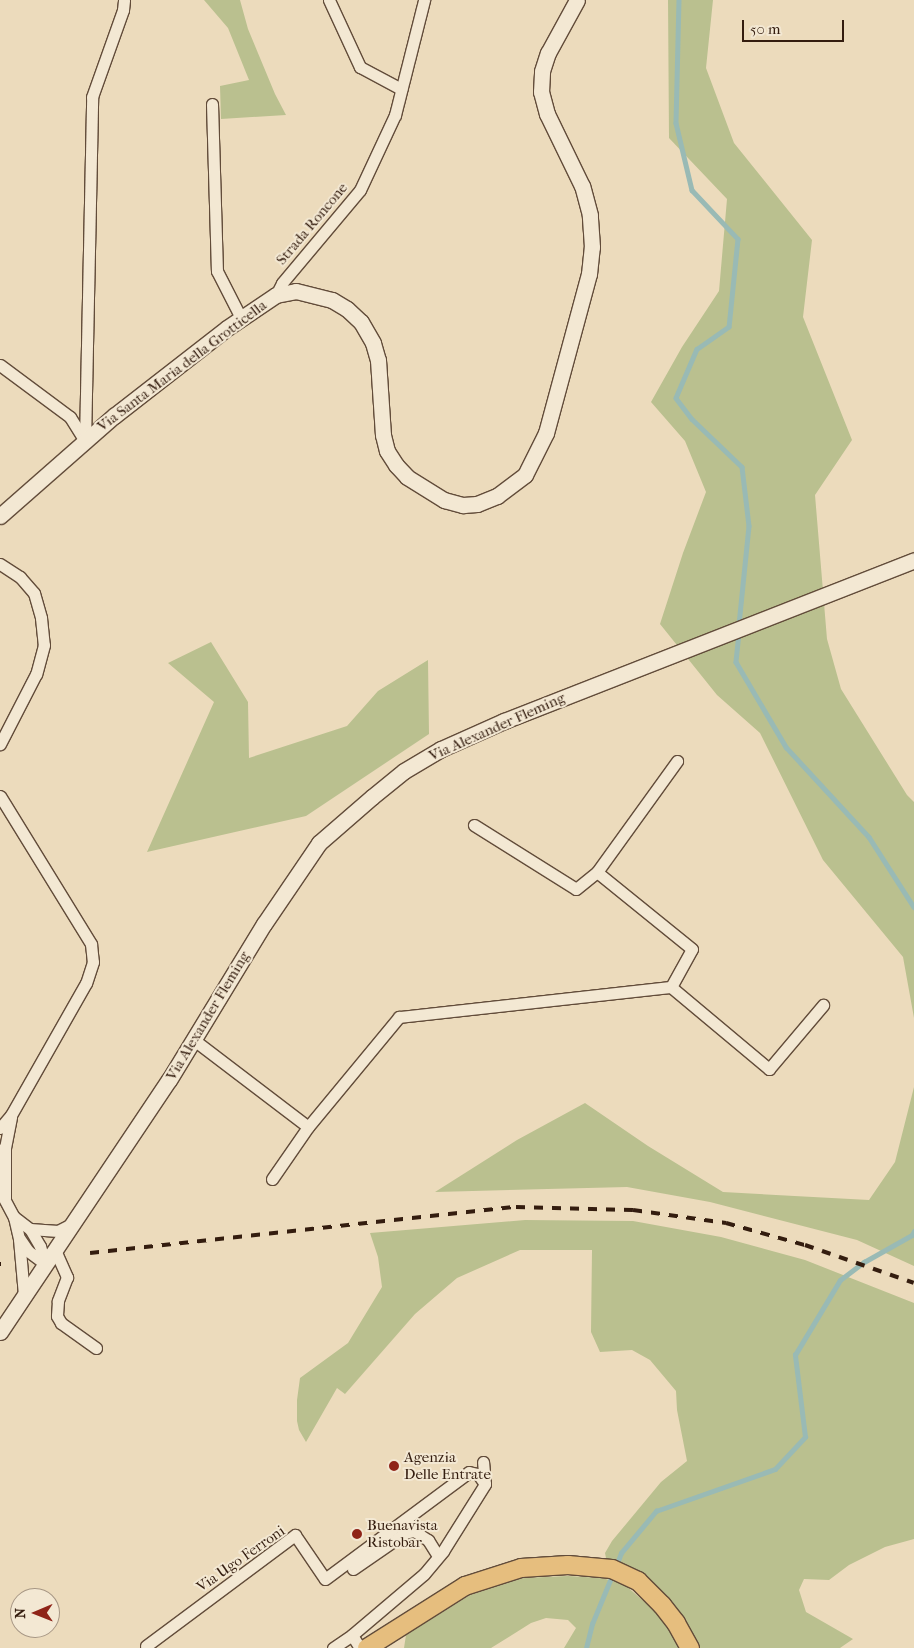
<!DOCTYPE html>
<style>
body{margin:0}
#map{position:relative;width:914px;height:1648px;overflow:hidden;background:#ecdbbc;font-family:"IM FELL French Canon",serif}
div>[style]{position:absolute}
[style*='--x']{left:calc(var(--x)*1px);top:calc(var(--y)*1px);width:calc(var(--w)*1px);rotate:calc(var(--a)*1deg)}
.green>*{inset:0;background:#bac08f}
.stream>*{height:4.5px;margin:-2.25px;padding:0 2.25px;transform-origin:2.25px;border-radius:2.25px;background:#99bab5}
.roads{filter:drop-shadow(1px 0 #624c3a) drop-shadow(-1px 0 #624c3a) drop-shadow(0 1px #624c3a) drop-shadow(0 -1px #624c3a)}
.street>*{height:11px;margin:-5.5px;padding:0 5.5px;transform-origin:5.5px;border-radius:5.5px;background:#f3e8d3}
.secondary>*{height:15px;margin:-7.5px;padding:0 7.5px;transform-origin:7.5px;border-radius:7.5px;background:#f3e8d3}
.primary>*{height:18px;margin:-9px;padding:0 9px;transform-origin:9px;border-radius:9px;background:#e6be7e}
.rail>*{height:4px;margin-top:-2px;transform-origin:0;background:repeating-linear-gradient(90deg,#341d0f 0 9px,transparent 0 18px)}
.dots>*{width:14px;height:14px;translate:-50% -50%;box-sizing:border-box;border:2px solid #f3e8d3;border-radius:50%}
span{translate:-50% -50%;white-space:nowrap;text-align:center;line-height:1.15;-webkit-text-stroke:4px #f3e8d3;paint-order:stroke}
.street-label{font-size:15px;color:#341d0f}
.poi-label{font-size:15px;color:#341d0f}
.left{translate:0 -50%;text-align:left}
.north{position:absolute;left:10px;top:1588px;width:50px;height:50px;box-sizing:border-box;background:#f3e8d3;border:1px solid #a79785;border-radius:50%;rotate:269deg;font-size:14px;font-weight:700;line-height:20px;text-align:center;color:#341d0f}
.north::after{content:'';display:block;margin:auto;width:18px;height:22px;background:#8f2418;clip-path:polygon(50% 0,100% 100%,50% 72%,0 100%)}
.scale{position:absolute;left:742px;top:20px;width:102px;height:22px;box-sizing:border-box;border:2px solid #341d0f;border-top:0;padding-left:6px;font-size:15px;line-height:18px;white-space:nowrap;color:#341d0f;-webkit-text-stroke:4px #f3e8d3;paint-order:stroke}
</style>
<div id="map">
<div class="green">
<i style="clip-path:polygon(204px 0,240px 0,248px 29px,275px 94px,286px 115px,221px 119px,220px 86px,249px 80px,228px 28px)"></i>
<i style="clip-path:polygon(668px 0,713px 0,706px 68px,734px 143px,812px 240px,803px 317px,852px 440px,815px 495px,827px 639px,841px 689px,907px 795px,914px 802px,914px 1018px,903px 957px,823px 860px,760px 733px,717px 695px,660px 624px,683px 553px,706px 492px,685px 441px,651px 402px,682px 347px,719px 291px,727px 199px,669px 138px)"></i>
<i style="clip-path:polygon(211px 642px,248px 702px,249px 758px,347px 726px,378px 691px,428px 660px,429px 734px,306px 816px,147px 852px,214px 702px,168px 663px)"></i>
<i style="clip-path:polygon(914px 1087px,914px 1266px,857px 1240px,710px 1202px,627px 1187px,435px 1192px,517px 1140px,585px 1103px,648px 1146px,723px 1192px,869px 1200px,895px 1162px)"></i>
<i style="clip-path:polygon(525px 1220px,633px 1221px,721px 1237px,805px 1260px,914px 1303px,914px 1539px,885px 1547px,849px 1565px,829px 1580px,804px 1579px,799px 1590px,806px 1612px,853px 1639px,840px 1648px,698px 1648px,669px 1600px,653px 1584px,627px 1566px,606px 1558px,605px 1553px,612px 1541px,661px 1482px,687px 1461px,677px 1410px,676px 1391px,650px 1360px,632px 1350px,600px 1352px,591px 1332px,592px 1250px,520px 1250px,457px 1278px,415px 1314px,345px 1394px,337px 1388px,306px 1442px,299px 1430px,297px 1421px,297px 1400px,300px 1378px,348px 1343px,382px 1287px,378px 1257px,370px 1233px)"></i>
<i style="clip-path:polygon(568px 1576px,602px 1578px,624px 1584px,657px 1613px,681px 1648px,564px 1648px,576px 1628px,568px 1620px,546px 1618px,531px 1623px,491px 1648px,404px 1648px,406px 1635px,470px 1595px,523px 1578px)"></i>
</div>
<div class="stream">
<i style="--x:679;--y:0;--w:123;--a:91.4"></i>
<i style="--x:676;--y:123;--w:69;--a:76.6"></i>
<i style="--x:692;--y:190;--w:67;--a:46.8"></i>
<i style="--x:738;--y:239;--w:88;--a:95.8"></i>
<i style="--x:729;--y:327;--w:39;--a:145"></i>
<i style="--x:697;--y:349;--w:53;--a:113.2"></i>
<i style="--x:676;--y:398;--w:26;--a:53"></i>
<i style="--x:692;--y:419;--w:69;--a:43.8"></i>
<i style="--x:742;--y:467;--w:59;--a:83.2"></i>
<i style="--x:749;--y:526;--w:100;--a:95.8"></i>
<i style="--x:739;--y:633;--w:29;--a:96"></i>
<i style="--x:736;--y:662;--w:99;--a:59.5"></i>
<i style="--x:786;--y:747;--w:122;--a:47.3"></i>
<i style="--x:869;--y:837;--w:83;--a:57.3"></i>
<i style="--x:616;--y:1566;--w:14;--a:-69"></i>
<i style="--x:621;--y:1553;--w:55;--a:-50.2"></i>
<i style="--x:656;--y:1511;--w:126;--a:-19.4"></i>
<i style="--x:775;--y:1469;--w:44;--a:-46.8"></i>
<i style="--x:805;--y:1437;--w:83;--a:-97"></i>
<i style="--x:795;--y:1355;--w:87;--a:-59"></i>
<i style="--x:840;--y:1280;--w:30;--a:-37"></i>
<i style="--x:864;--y:1262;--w:55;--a:-29.4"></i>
<i style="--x:912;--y:1235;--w:4;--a:-63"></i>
<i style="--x:586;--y:1648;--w:25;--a:-76"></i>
<i style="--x:592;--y:1624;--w:55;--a:-67.6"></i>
</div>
<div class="roads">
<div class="street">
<i style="--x:329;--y:0;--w:74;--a:65.2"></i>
<i style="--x:360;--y:67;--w:47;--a:28.2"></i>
<i style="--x:212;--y:104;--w:167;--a:88.3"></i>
<i style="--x:217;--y:271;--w:53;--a:62.9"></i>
<i style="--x:276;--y:295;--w:13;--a:-63"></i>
<i style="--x:282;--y:283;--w:121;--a:-50"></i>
<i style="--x:360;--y:190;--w:83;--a:-65"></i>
<i style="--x:395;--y:115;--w:119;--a:-75.8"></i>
<i style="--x:0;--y:365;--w:87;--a:36.6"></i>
<i style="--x:70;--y:417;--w:28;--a:58"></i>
<i style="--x:85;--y:441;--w:344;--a:-88.8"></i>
<i style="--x:92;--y:97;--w:92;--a:-70.4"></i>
<i style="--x:123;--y:10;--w:10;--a:-84"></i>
<i style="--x:0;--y:564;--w:24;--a:33"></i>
<i style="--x:20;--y:577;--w:21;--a:49"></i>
<i style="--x:34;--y:593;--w:26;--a:74"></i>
<i style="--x:41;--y:618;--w:27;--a:84"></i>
<i style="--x:44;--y:645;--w:30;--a:105"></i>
<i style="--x:36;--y:674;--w:79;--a:117.2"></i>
<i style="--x:0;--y:796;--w:174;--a:58.4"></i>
<i style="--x:91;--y:944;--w:18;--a:84"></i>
<i style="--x:93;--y:962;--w:22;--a:108"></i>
<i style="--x:86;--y:983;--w:152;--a:119.6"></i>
<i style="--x:11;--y:1115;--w:17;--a:130"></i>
<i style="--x:474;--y:825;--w:120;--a:32.1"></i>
<i style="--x:576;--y:889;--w:27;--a:-39"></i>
<i style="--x:597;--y:872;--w:137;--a:-54.2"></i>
<i style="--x:671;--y:987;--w:128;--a:39.9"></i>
<i style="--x:769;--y:1069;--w:84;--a:-49.8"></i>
<i style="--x:194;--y:1040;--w:143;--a:37.3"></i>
<i style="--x:308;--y:1127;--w:143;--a:-50.4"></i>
<i style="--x:399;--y:1017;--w:274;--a:-6.3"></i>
<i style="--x:671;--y:987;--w:43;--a:-61.1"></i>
<i style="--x:692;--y:949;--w:122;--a:-141"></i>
<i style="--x:5;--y:1148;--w:50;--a:90"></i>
<i style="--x:0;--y:1150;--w:5;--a:-22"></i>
<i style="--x:5;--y:1148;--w:32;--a:-79"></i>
<i style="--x:272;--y:1179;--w:63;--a:-55.3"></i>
<i style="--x:0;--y:1191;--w:30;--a:62"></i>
<i style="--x:14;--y:1217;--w:23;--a:77"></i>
<i style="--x:19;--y:1239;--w:56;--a:84.9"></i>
<i style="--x:14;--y:1217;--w:20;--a:37"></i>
<i style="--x:30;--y:1229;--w:28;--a:4"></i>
<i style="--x:58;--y:1231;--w:16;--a:-27"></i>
<i style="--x:30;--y:1229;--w:20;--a:60"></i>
<i style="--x:40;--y:1246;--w:19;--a:74"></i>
<i style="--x:20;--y:1239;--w:14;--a:56"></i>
<i style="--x:28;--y:1251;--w:21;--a:37"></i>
<i style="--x:55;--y:1250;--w:30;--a:66"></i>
<i style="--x:67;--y:1277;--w:26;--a:111"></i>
<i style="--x:58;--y:1301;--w:15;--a:94"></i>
<i style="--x:57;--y:1316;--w:8;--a:60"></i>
<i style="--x:61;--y:1323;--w:43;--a:35.5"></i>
<i style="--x:353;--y:1569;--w:63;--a:-34.7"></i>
<i style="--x:405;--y:1533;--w:9;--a:-13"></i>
<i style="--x:414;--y:1531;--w:17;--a:33"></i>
<i style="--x:428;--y:1540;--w:19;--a:58"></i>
<i style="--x:146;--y:1646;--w:186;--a:-36.7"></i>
<i style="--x:295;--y:1535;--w:53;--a:55.7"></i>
<i style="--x:325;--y:1579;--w:179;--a:-36.6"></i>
<i style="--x:469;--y:1472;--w:9;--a:13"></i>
<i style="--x:478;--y:1474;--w:12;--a:55"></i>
<i style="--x:333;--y:1648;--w:23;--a:-34"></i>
<i style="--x:360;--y:1648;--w:15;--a:-122"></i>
<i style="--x:352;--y:1635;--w:94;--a:-40.3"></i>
<i style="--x:424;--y:1574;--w:30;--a:-50"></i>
<i style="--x:443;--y:1551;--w:79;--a:-57.9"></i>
<i style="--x:485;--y:1484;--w:22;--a:-95"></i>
</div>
<div class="secondary">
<i style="--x:0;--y:516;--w:152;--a:-41.3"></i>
<i style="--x:114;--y:416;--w:143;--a:-37.9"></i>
<i style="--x:227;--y:328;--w:59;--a:-34"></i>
<i style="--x:276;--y:295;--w:20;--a:-11"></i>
<i style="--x:296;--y:291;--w:37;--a:14"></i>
<i style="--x:332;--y:300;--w:17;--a:31"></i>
<i style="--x:347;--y:309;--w:19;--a:43"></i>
<i style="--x:361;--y:322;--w:24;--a:60"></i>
<i style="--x:373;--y:343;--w:18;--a:74"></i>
<i style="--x:378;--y:360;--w:75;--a:86.2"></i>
<i style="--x:383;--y:435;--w:16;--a:76"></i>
<i style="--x:387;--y:451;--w:17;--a:57"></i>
<i style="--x:396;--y:465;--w:16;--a:47"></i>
<i style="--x:407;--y:477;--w:44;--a:31.9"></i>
<i style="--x:444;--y:500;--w:20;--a:15"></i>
<i style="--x:463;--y:505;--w:14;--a:-4"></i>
<i style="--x:477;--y:504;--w:22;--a:-22"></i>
<i style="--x:497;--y:496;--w:35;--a:-37"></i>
<i style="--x:525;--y:475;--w:47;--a:-63.4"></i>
<i style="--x:546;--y:433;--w:165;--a:-74.9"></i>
<i style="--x:589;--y:274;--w:27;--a:-84"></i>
<i style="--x:592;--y:247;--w:32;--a:-94"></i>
<i style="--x:590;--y:215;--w:30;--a:-105"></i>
<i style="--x:582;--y:186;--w:80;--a:-115.9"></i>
<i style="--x:547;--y:114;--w:23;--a:-105"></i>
<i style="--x:541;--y:92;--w:21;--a:-87"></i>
<i style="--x:542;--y:71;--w:19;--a:-72"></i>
<i style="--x:548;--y:53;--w:60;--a:-61.3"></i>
<i style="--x:0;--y:1332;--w:303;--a:-56.2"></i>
<i style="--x:169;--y:1080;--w:183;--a:-58.7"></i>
<i style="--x:264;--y:924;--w:98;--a:-55.8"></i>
<i style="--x:319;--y:843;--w:70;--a:-41"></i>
<i style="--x:372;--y:797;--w:41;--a:-39.1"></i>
<i style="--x:404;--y:771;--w:43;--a:-30.7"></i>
<i style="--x:441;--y:749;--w:69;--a:-24"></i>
<i style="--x:504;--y:721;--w:440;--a:-21.4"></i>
</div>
<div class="primary">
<i style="--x:367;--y:1648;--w:116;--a:-32.3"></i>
<i style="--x:465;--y:1586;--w:59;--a:-17.8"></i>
<i style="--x:521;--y:1568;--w:47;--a:-3.7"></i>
<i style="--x:568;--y:1565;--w:44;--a:5.2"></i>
<i style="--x:612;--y:1569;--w:29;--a:25"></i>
<i style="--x:638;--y:1581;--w:34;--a:45"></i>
<i style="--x:662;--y:1605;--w:23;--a:52"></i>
<i style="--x:676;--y:1623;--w:29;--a:61"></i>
</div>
</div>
<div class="rail">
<i style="--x:90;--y:1253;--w:428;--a:-6.2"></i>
<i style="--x:516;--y:1207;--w:117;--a:1.5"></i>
<i style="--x:633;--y:1210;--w:94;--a:8"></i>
<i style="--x:726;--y:1223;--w:82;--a:15.6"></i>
<i style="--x:805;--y:1245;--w:115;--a:19.2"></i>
<i style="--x:0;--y:1264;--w:1;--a:0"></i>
</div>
<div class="dots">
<i style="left:394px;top:1466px;background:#8f2418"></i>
<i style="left:357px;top:1534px;background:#8f2418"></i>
</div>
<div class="street-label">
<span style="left:312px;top:224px;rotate:-50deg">Strada Roncone</span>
<span style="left:182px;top:366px;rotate:-37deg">Via Santa Maria della Grotticella</span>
<span style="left:497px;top:727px;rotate:-24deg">Via Alexander Fleming</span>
<span style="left:208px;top:1016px;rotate:-59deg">Via Alexander Fleming</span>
<span style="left:241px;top:1559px;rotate:-35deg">Via Ugo Ferroni</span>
</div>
<div class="poi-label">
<span class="left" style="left:404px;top:1466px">Agenzia<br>Delle Entrate</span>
<span class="left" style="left:367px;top:1534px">Buenavista<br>Ristobar</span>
</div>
<div class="north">N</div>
<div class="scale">50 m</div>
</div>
